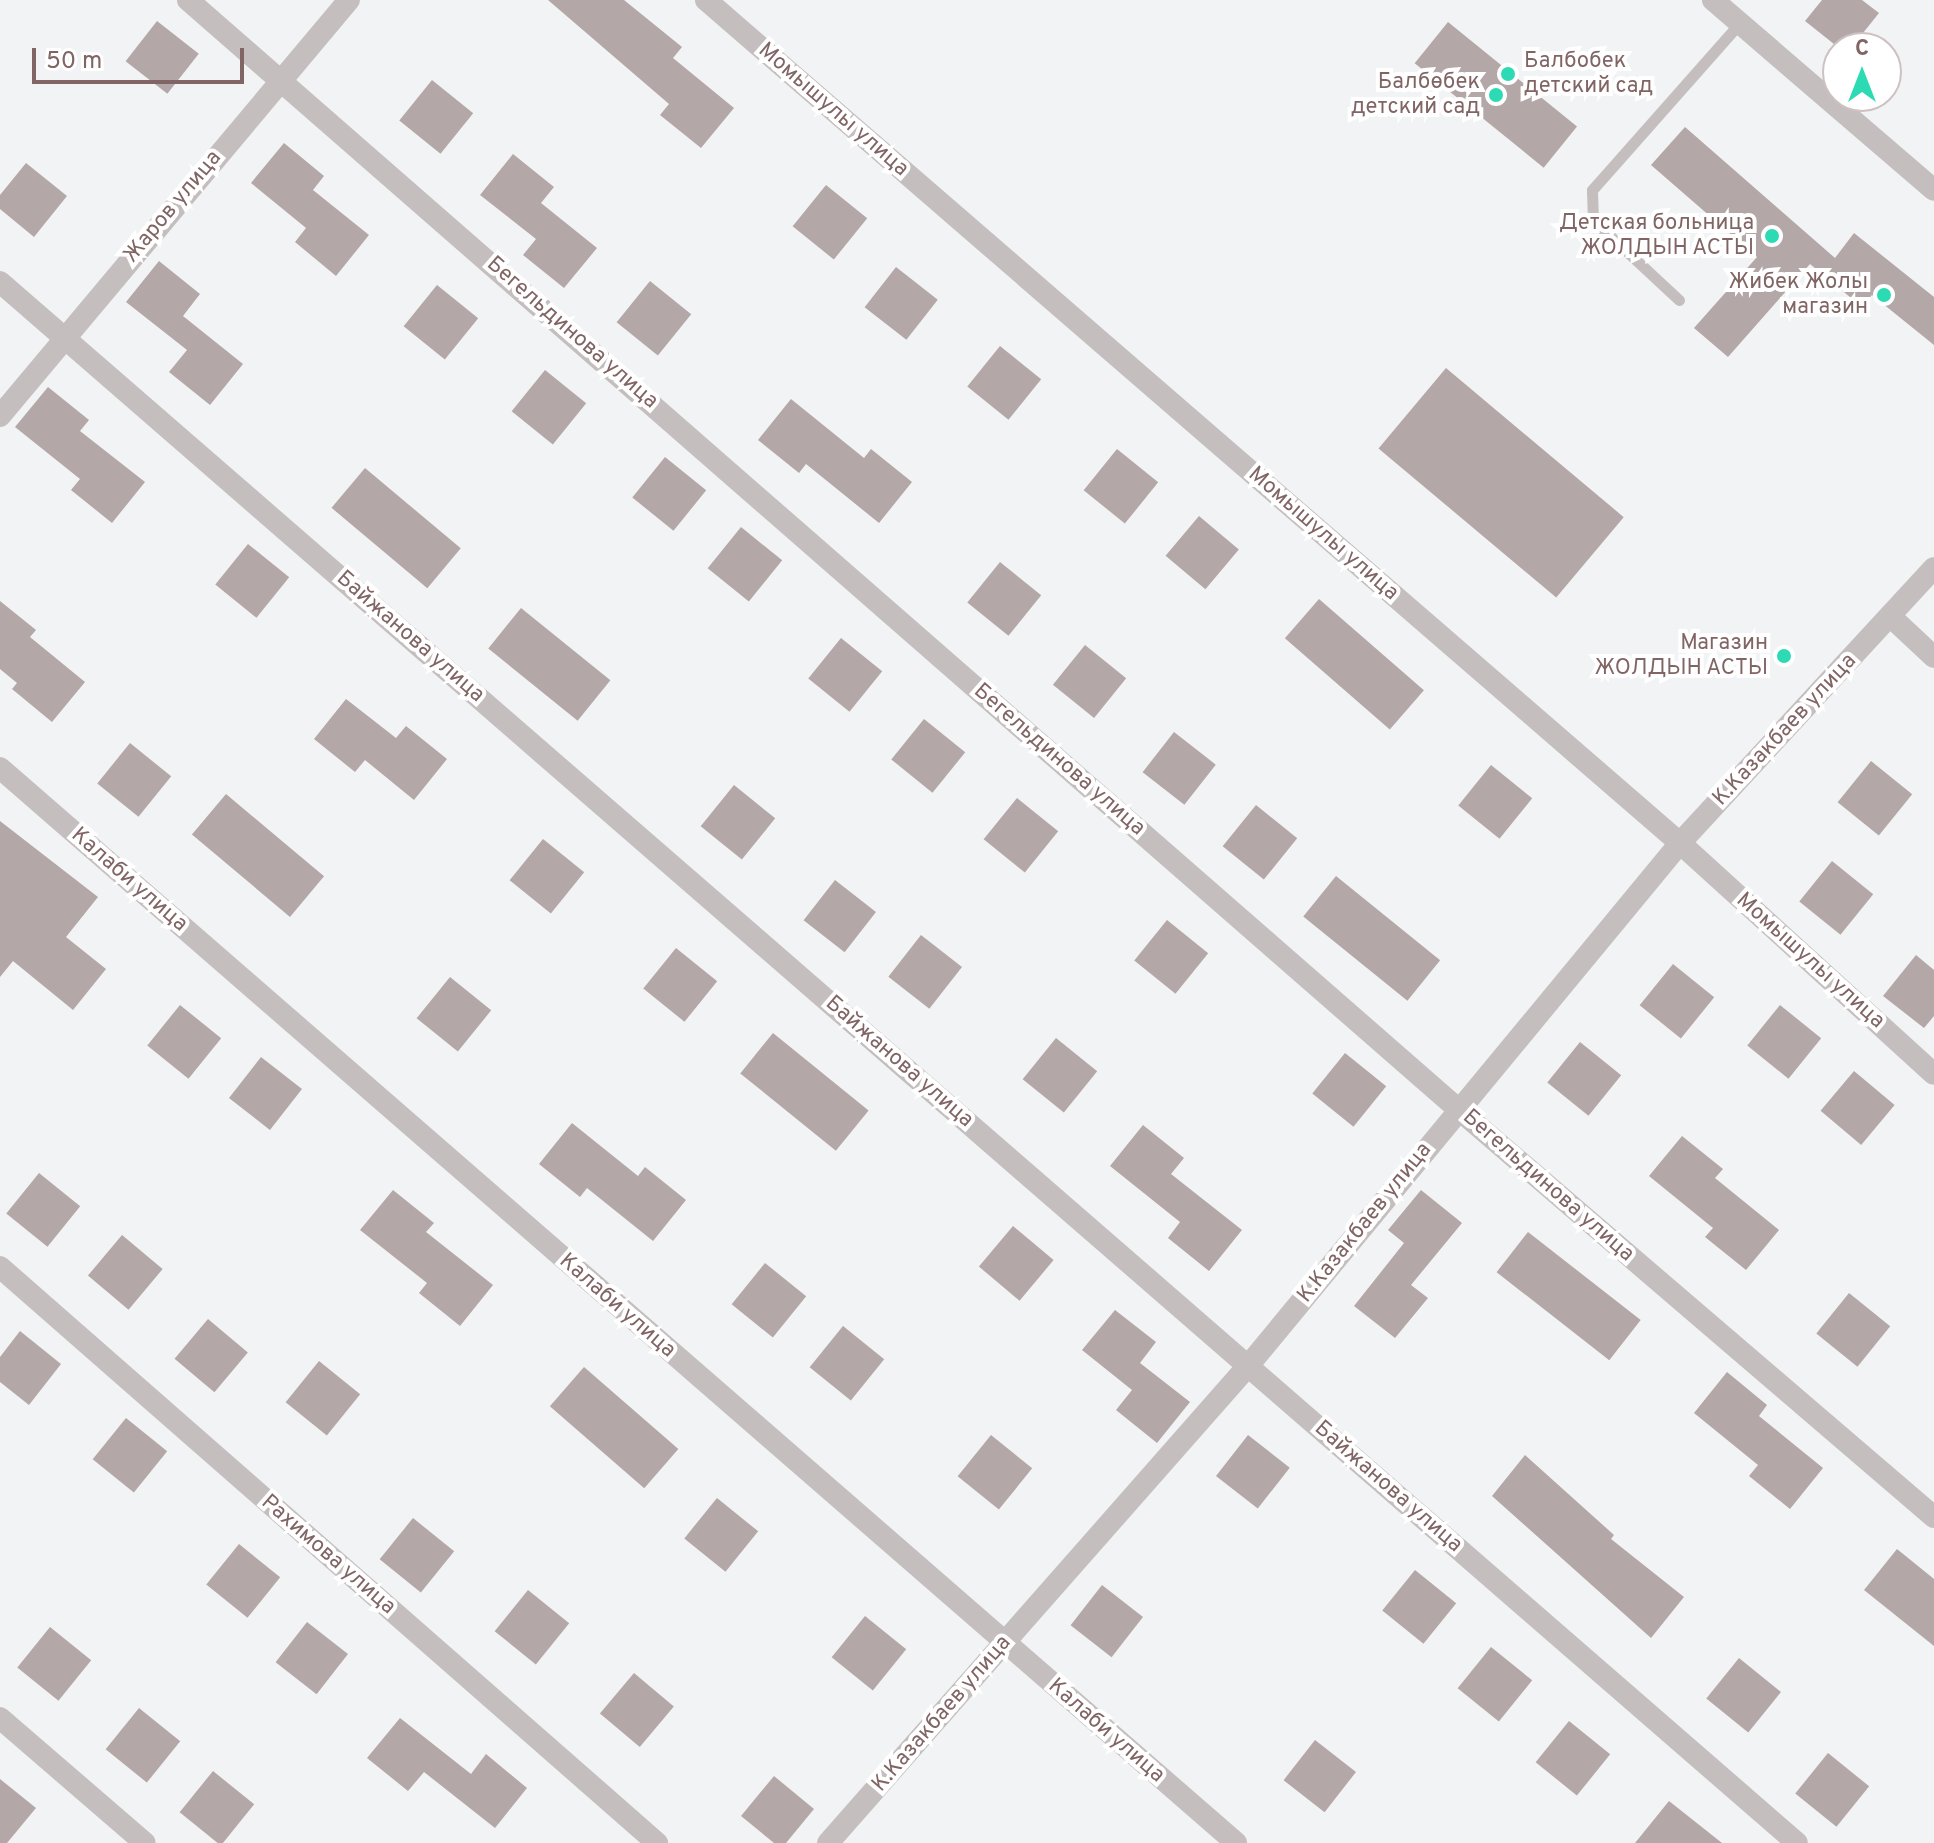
<!DOCTYPE html>
<meta charset="utf-8">
<style>
body{margin:0}
#map{position:relative;width:1934px;height:1843px;overflow:hidden;background:#f1f3f5;font-family:Overpass,sans-serif}
div>[style]{position:absolute}
[style*='--x']{left:calc(var(--x)*1px);top:calc(var(--y)*1px);width:calc(var(--w)*1px);rotate:calc(var(--a)*1deg)}
.building>*{inset:0;background:#b4a7a7;transform-origin:0 0}
.service>*{height:11px;margin:-5.5px;padding:0 5.5px;transform-origin:5.5px;border-radius:5.5px;background:#c5bebe}
.minor>*{height:22px;margin:-11px;padding:0 11px;transform-origin:11px;border-radius:11px;background:#c5bebe}
.dots>*{width:22px;height:22px;translate:-50% -50%;box-sizing:border-box;border:4px solid #fff;border-radius:50%}
span{translate:-50% -50%;white-space:nowrap;text-align:center;line-height:1.15;-webkit-text-stroke:8px #fff;paint-order:stroke}
.poi-label{font-size:22px;color:#816565}
.left{translate:0 -50%;text-align:left}
.right{translate:-100% -50%;text-align:right}
.street-label{font-size:22px;color:#816565}
.north{position:absolute;left:1822px;top:32px;width:80px;height:80px;box-sizing:border-box;background:#fff;border:2px solid #cdc1c1;border-radius:50%;rotate:0deg;font-size:22px;font-weight:700;line-height:32px;text-align:center;color:#816565}
.north::after{content:'';display:block;margin:auto;width:28px;height:36px;background:#2cdab4;clip-path:polygon(50% 0,100% 100%,50% 72%,0 100%)}
.scale{position:absolute;left:32px;top:48px;width:212px;height:36px;box-sizing:border-box;border:4px solid #816565;border-top:0;padding-left:10px;font-size:24px;line-height:28px;white-space:nowrap;color:#816565;-webkit-text-stroke:6px #fff;paint-order:stroke}
</style>
<div id="map">
<div class="building">
<i style="clip-path:polygon(548px 0,624px 0,682px 47px,673px 58px,734px 108px,701px 148px,660px 115px,669px 104px)"></i>
<i style="clip-path:polygon(1822px 0,1862px 0,1879px 13px,1851px 48px,1839px 48px,1805px 21px)"></i>
<i style="left:157px;top:21px;width:53px;height:51px;rotate:38deg"></i>
<i style="left:1448px;top:22px;width:166px;height:53px;rotate:39deg"></i>
<i style="left:432px;top:80px;width:53px;height:52px;rotate:39deg"></i>
<i style="clip-path:polygon(1685px 127px,1835px 258px,1854px 233px,1934px 297px,1934px 345px,1872px 295px,1862px 307px,1810px 264px,1728px 357px,1694px 328px,1757px 257px,1651px 165px)"></i>
<i style="clip-path:polygon(284px 143px,324px 176px,313px 190px,369px 235px,336px 276px,295px 242px,306px 228px,251px 183px)"></i>
<i style="clip-path:polygon(513px 154px,554px 187px,541px 203px,597px 248px,564px 288px,523px 255px,536px 239px,480px 195px)"></i>
<i style="clip-path:polygon(26px 163px,67px 196px,34px 237px,0 209px,0 195px)"></i>
<i style="left:826px;top:185px;width:53px;height:53px;rotate:39deg"></i>
<i style="clip-path:polygon(159px 261px,200px 294px,183px 316px,243px 364px,210px 405px,169px 372px,187px 350px,126px 302px)"></i>
<i style="left:896px;top:267px;width:53px;height:51px;rotate:38deg"></i>
<i style="left:650px;top:281px;width:53px;height:53px;rotate:39deg"></i>
<i style="left:437px;top:285px;width:53px;height:53px;rotate:39deg"></i>
<i style="left:1000px;top:346px;width:53px;height:52px;rotate:39deg"></i>
<i style="left:1446px;top:368px;width:232px;height:105px;rotate:40deg"></i>
<i style="left:545px;top:370px;width:53px;height:53px;rotate:39deg"></i>
<i style="clip-path:polygon(48px 387px,89px 420px,80px 431px,145px 482px,112px 523px,71px 490px,80px 479px,15px 427px)"></i>
<i style="clip-path:polygon(791px 399px,864px 458px,871px 449px,912px 482px,879px 523px,806px 464px,799px 473px,758px 440px)"></i>
<i style="left:1117px;top:449px;width:53px;height:53px;rotate:39deg"></i>
<i style="left:665px;top:457px;width:53px;height:52px;rotate:39deg"></i>
<i style="left:365px;top:468px;width:125px;height:52px;rotate:40deg"></i>
<i style="left:1199px;top:516px;width:52px;height:52px;rotate:40deg"></i>
<i style="left:741px;top:527px;width:53px;height:53px;rotate:39deg"></i>
<i style="left:248px;top:544px;width:53px;height:52px;rotate:39deg"></i>
<i style="left:1000px;top:562px;width:53px;height:52px;rotate:39deg"></i>
<i style="left:1319px;top:599px;width:139px;height:52px;rotate:41deg"></i>
<i style="clip-path:polygon(0 601px,36px 630px,30px 637px,85px 682px,52px 722px,12px 689px,17px 683px,0 669px)"></i>
<i style="left:521px;top:608px;width:115px;height:52px;rotate:39deg"></i>
<i style="left:841px;top:638px;width:53px;height:52px;rotate:39deg"></i>
<i style="left:1085px;top:645px;width:53px;height:51px;rotate:39deg"></i>
<i style="clip-path:polygon(346px 699px,396px 738px,406px 726px,447px 759px,414px 800px,365px 760px,355px 772px,314px 739px)"></i>
<i style="left:924px;top:719px;width:53px;height:52px;rotate:39deg"></i>
<i style="left:1174px;top:732px;width:53px;height:51px;rotate:38deg"></i>
<i style="left:130px;top:743px;width:53px;height:52px;rotate:39deg"></i>
<i style="left:1871px;top:761px;width:53px;height:53px;rotate:39deg"></i>
<i style="left:1491px;top:765px;width:53px;height:52px;rotate:39deg"></i>
<i style="left:734px;top:785px;width:53px;height:53px;rotate:39deg"></i>
<i style="left:226px;top:794px;width:128px;height:53px;rotate:40deg"></i>
<i style="left:1017px;top:798px;width:53px;height:53px;rotate:39deg"></i>
<i style="left:1256px;top:805px;width:53px;height:53px;rotate:39deg"></i>
<i style="clip-path:polygon(0 821px,98px 897px,66px 937px,106px 969px,73px 1010px,13px 961px,0 977px)"></i>
<i style="left:543px;top:839px;width:53px;height:53px;rotate:39deg"></i>
<i style="left:1832px;top:861px;width:53px;height:52px;rotate:39deg"></i>
<i style="left:1336px;top:876px;width:134px;height:52px;rotate:39deg"></i>
<i style="left:835px;top:880px;width:52px;height:51px;rotate:38deg"></i>
<i style="left:1167px;top:920px;width:53px;height:52px;rotate:39deg"></i>
<i style="left:921px;top:935px;width:52px;height:53px;rotate:38deg"></i>
<i style="left:676px;top:948px;width:53px;height:52px;rotate:39deg"></i>
<i style="clip-path:polygon(1916px 955px,1934px 970px,1934px 1016px,1924px 1028px,1883px 996px)"></i>
<i style="left:1673px;top:964px;width:53px;height:53px;rotate:39deg"></i>
<i style="left:450px;top:977px;width:53px;height:53px;rotate:39deg"></i>
<i style="left:180px;top:1005px;width:53px;height:52px;rotate:39deg"></i>
<i style="left:1780px;top:1005px;width:53px;height:52px;rotate:39deg"></i>
<i style="left:773px;top:1033px;width:123px;height:52px;rotate:39deg"></i>
<i style="left:1056px;top:1038px;width:53px;height:53px;rotate:39deg"></i>
<i style="left:1580px;top:1042px;width:53px;height:52px;rotate:39deg"></i>
<i style="left:1345px;top:1053px;width:53px;height:52px;rotate:39deg"></i>
<i style="left:261px;top:1057px;width:52px;height:52px;rotate:38deg"></i>
<i style="left:1854px;top:1071px;width:53px;height:52px;rotate:40deg"></i>
<i style="clip-path:polygon(572px 1123px,638px 1176px,645px 1167px,686px 1200px,653px 1241px,587px 1188px,580px 1197px,539px 1164px)"></i>
<i style="clip-path:polygon(1143px 1125px,1184px 1158px,1171px 1174px,1242px 1230px,1209px 1271px,1168px 1238px,1180px 1222px,1110px 1166px)"></i>
<i style="clip-path:polygon(1682px 1136px,1723px 1169px,1715px 1178px,1779px 1230px,1746px 1270px,1705px 1237px,1713px 1228px,1649px 1176px)"></i>
<i style="left:39px;top:1173px;width:53px;height:52px;rotate:39deg"></i>
<i style="clip-path:polygon(393px 1190px,434px 1223px,426px 1232px,493px 1285px,460px 1326px,419px 1293px,427px 1283px,360px 1230px)"></i>
<i style="clip-path:polygon(1421px 1190px,1462px 1223px,1411px 1285px,1428px 1298px,1395px 1338px,1354px 1306px,1404px 1243px,1388px 1230px)"></i>
<i style="left:1013px;top:1226px;width:53px;height:53px;rotate:40deg"></i>
<i style="left:1528px;top:1232px;width:143px;height:51px;rotate:38deg"></i>
<i style="left:122px;top:1235px;width:53px;height:53px;rotate:40deg"></i>
<i style="left:765px;top:1263px;width:53px;height:53px;rotate:39deg"></i>
<i style="left:1849px;top:1293px;width:53px;height:52px;rotate:39deg"></i>
<i style="clip-path:polygon(1115px 1310px,1156px 1342px,1140px 1363px,1190px 1402px,1157px 1443px,1116px 1410px,1132px 1390px,1082px 1350px)"></i>
<i style="left:208px;top:1319px;width:52px;height:52px;rotate:40deg"></i>
<i style="left:843px;top:1326px;width:53px;height:53px;rotate:39deg"></i>
<i style="clip-path:polygon(20px 1331px,61px 1364px,29px 1405px,0 1382px,0 1357px)"></i>
<i style="left:319px;top:1361px;width:53px;height:53px;rotate:39deg"></i>
<i style="left:584px;top:1367px;width:125px;height:52px;rotate:41deg"></i>
<i style="clip-path:polygon(1727px 1372px,1767px 1405px,1759px 1416px,1823px 1468px,1790px 1509px,1749px 1476px,1758px 1465px,1694px 1413px)"></i>
<i style="left:126px;top:1418px;width:53px;height:53px;rotate:39deg"></i>
<i style="left:991px;top:1435px;width:53px;height:53px;rotate:39deg"></i>
<i style="left:1248px;top:1435px;width:53px;height:52px;rotate:38deg"></i>
<i style="clip-path:polygon(1525px 1455px,1614px 1535px,1611px 1539px,1684px 1597px,1651px 1638px,1492px 1496px)"></i>
<i style="left:717px;top:1498px;width:53px;height:52px;rotate:39deg"></i>
<i style="left:413px;top:1518px;width:53px;height:53px;rotate:39deg"></i>
<i style="left:239px;top:1544px;width:53px;height:52px;rotate:39deg"></i>
<i style="clip-path:polygon(1897px 1549px,1934px 1579px,1934px 1646px,1864px 1590px)"></i>
<i style="left:1415px;top:1570px;width:53px;height:52px;rotate:39deg"></i>
<i style="left:1102px;top:1585px;width:52px;height:51px;rotate:38deg"></i>
<i style="left:528px;top:1590px;width:53px;height:53px;rotate:39deg"></i>
<i style="left:865px;top:1616px;width:53px;height:53px;rotate:39deg"></i>
<i style="left:307px;top:1622px;width:52px;height:51px;rotate:38deg"></i>
<i style="left:50px;top:1627px;width:53px;height:52px;rotate:39deg"></i>
<i style="left:1491px;top:1647px;width:53px;height:53px;rotate:39deg"></i>
<i style="left:1739px;top:1658px;width:54px;height:52px;rotate:39deg"></i>
<i style="left:634px;top:1673px;width:52px;height:53px;rotate:40deg"></i>
<i style="left:139px;top:1708px;width:53px;height:53px;rotate:39deg"></i>
<i style="clip-path:polygon(400px 1718px,471px 1774px,486px 1754px,527px 1788px,495px 1828px,424px 1772px,408px 1791px,367px 1758px)"></i>
<i style="left:1569px;top:1721px;width:53px;height:53px;rotate:39deg"></i>
<i style="left:1315px;top:1740px;width:52px;height:51px;rotate:38deg"></i>
<i style="left:1828px;top:1753px;width:53px;height:52px;rotate:39deg"></i>
<i style="left:213px;top:1771px;width:53px;height:53px;rotate:39deg"></i>
<i style="clip-path:polygon(774px 1776px,814px 1809px,786px 1843px,774px 1843px,741px 1816px)"></i>
<i style="clip-path:polygon(0 1779px,36px 1808px,7px 1843px,0 1843px)"></i>
<i style="clip-path:polygon(1669px 1801px,1722px 1843px,1635px 1843px)"></i>
</div>
<div class="service">
<i style="--x:1679;--y:300;--w:117;--a:-137.1"></i>
<i style="--x:1593;--y:220;--w:30;--a:-92"></i>
<i style="--x:1592;--y:190;--w:223;--a:-48.5"></i>
</div>
<div class="minor">
<i style="--x:188;--y:0;--w:1686;--a:41.13"></i>
<i style="--x:1458;--y:1109;--w:627;--a:40.6"></i>
<i style="--x:706;--y:0;--w:1288;--a:40.88"></i>
<i style="--x:1680;--y:843;--w:343;--a:42.3"></i>
<i style="--x:1713;--y:0;--w:291;--a:40.7"></i>
<i style="--x:0;--y:282;--w:2380;--a:40.98"></i>
<i style="--x:0;--y:416;--w:543;--a:-50.01"></i>
<i style="--x:1890;--y:616;--w:60;--a:43"></i>
<i style="--x:0;--y:768;--w:1638;--a:41.01"></i>
<i style="--x:0;--y:1267;--w:874;--a:41.24"></i>
<i style="--x:0;--y:1718;--w:191;--a:40.8"></i>
<i style="--x:828;--y:1843;--w:636;--a:-48.64"></i>
<i style="--x:1248;--y:1366;--w:678;--a:-50.44"></i>
<i style="--x:1680;--y:843;--w:374;--a:-47.3"></i>
</div>
<div class="dots">
<i style="left:1508px;top:74px;background:#2cdab4"></i>
<i style="left:1496px;top:95px;background:#2cdab4"></i>
<i style="left:1772px;top:236px;background:#2cdab4"></i>
<i style="left:1884px;top:295px;background:#2cdab4"></i>
<i style="left:1784px;top:656px;background:#2cdab4"></i>
</div>
<div class="poi-label">
<span class="left" style="left:1524px;top:74px">Балбобек<br>детский сад</span>
<span class="right" style="left:1480px;top:95px">Балбөбек<br>детский сад</span>
<span class="right" style="left:1754px;top:236px">Детская больница<br>ЖОЛДЫН АСТЫ</span>
<span class="right" style="left:1868px;top:295px">Жибек Жолы<br>магазин</span>
<span class="right" style="left:1768px;top:656px">Магазин<br>ЖОЛДЫН АСТЫ</span>
</div>
<div class="street-label">
<span style="left:833px;top:110px;rotate:41deg">Момышулы улица</span>
<span style="left:173px;top:207px;rotate:-50deg">Жаров улица</span>
<span style="left:572px;top:333px;rotate:41deg">Бегельдинова улица</span>
<span style="left:1323px;top:534px;rotate:41deg">Момышулы улица</span>
<span style="left:410px;top:637px;rotate:41deg">Байжанова улица</span>
<span style="left:1785px;top:730px;rotate:-47deg">К.Казакбаев улица</span>
<span style="left:1059px;top:760px;rotate:41deg">Бегельдинова улица</span>
<span style="left:129px;top:880px;rotate:41deg">Калаби улица</span>
<span style="left:1810px;top:961px;rotate:42deg">Момышулы улица</span>
<span style="left:899px;top:1062px;rotate:41deg">Байжанова улица</span>
<span style="left:1548px;top:1186px;rotate:41deg">Бегельдинова улица</span>
<span style="left:1365px;top:1223px;rotate:-51deg">К.Казакбаев улица</span>
<span style="left:617px;top:1306px;rotate:41deg">Калаби улица</span>
<span style="left:1388px;top:1487px;rotate:41deg">Байжанова улица</span>
<span style="left:328px;top:1555px;rotate:41deg">Рахимова улица</span>
<span style="left:942px;top:1714px;rotate:-49deg">К.Казакбаев улица</span>
<span style="left:1106px;top:1731px;rotate:41deg">Калаби улица</span>
</div>
<div class="north">С</div>
<div class="scale">50 m</div>
</div>
